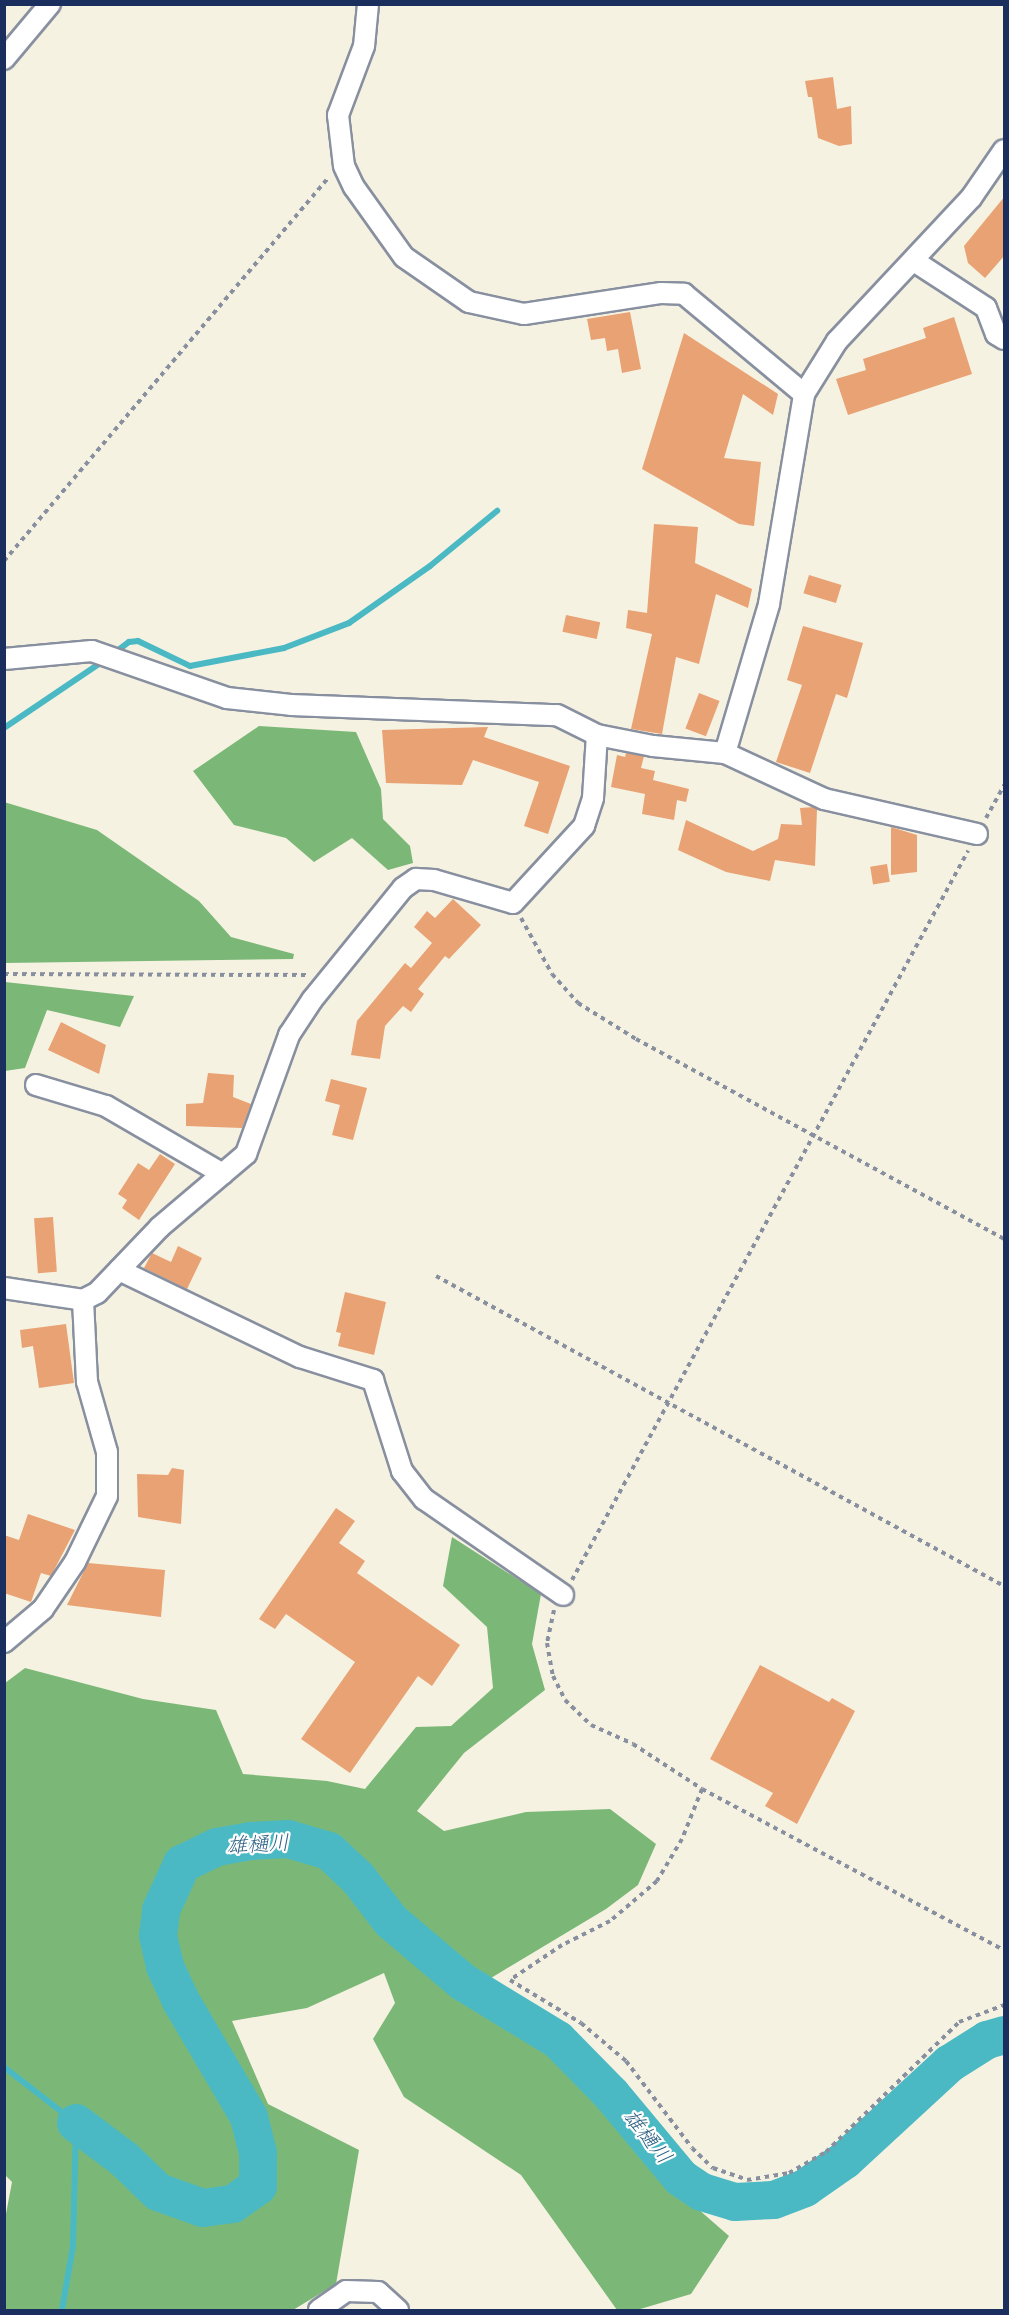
<!DOCTYPE html>
<meta charset="utf-8">
<style>
body{margin:0}
#map{position:relative;width:1009px;height:2315px;overflow:hidden;background:#f6f2e2;font-family:"Architects Daughter","Klee One",sans-serif}
div>[style]{position:absolute}
[style*='--x']{left:calc(var(--x)*1px);top:calc(var(--y)*1px);width:calc(var(--w)*1px);rotate:calc(var(--a)*1deg)}
.forest>*{inset:0;background:#7bb878}
.stream>*{height:6px;margin:-3px;padding:0 3px;transform-origin:3px;border-radius:3px;background:#4bb9c4}
.river>*{height:38px;margin:-19px;padding:0 19px;transform-origin:19px;border-radius:19px;background:#4bb9c4}
.building>*{inset:0;background:#e8a273;transform-origin:0 0}
.path>*{height:4px;margin-top:-2px;transform-origin:0;background:repeating-linear-gradient(90deg,#8890a0 0 4.5px,transparent 0 9px)}
.roads{filter:drop-shadow(2px 0 #8890a0) drop-shadow(-2px 0 #8890a0) drop-shadow(0 2px #8890a0) drop-shadow(0 -2px #8890a0)}
.minor>*{height:20px;margin:-10px;padding:0 10px;transform-origin:10px;border-radius:10px;background:#fff}
span{translate:-50% -50%;white-space:nowrap;text-align:center;line-height:1.15;-webkit-text-stroke:4.5px #fff;paint-order:stroke}
.water-label{font-size:21px;color:#2c5f82;font-style:italic}
.frame{position:absolute;inset:0;border:6px solid #1b2f5e;pointer-events:none}
</style>
<div id="map">
<div class="forest">
<i style="clip-path:polygon(259px 726px,356px 732px,381px 789px,383px 819px,410px 846px,413px 863px,388px 870px,352px 838px,314px 862px,286px 838px,234px 825px,193px 771px)"></i>
<i style="clip-path:polygon(4px 802px,97px 830px,199px 901px,231px 937px,294px 954px,293px 959px,5px 963px)"></i>
<i style="clip-path:polygon(5px 982px,134px 996px,120px 1027px,47px 1010px,25px 1068px,5px 1071px)"></i>
<i style="clip-path:polygon(452px 1537px,541px 1594px,532px 1644px,545px 1690px,464px 1753px,417px 1811px,444px 1831px,526px 1812px,610px 1809px,656px 1844px,638px 1885px,606px 1909px,491px 1978px,642px 2160px,729px 2236px,691px 2294px,637px 2310px,617px 2310px,521px 2175px,404px 2097px,373px 2039px,395px 2003px,384px 1973px,307px 2008px,232px 2021px,268px 2104px,359px 2150px,336px 2284px,293px 2310px,5px 2310px,5px 2219px,12px 2182px,4px 2174px,5px 1683px,25px 1668px,143px 1699px,216px 1710px,243px 1774px,327px 1781px,365px 1789px,416px 1727px,451px 1726px,493px 1688px,487px 1627px,443px 1586px)"></i>
</div>
<div class="stream">
<i style="--x:113;--y:654;--w:20;--a:-37"></i>
<i style="--x:129;--y:642;--w:9;--a:-6"></i>
<i style="--x:138;--y:641;--w:58;--a:25.7"></i>
<i style="--x:190;--y:666;--w:96;--a:-10.8"></i>
<i style="--x:284;--y:648;--w:70;--a:-21"></i>
<i style="--x:349;--y:623;--w:99;--a:-35.1"></i>
<i style="--x:430;--y:566;--w:87;--a:-39.4"></i>
<i style="--x:4;--y:728;--w:122;--a:-34"></i>
<i style="--x:4;--y:2067;--w:91;--a:37.9"></i>
<i style="--x:76;--y:2123;--w:123;--a:91.4"></i>
<i style="--x:73;--y:2246;--w:65;--a:99.8"></i>
</div>
<div class="river">
<i style="--x:76;--y:2123;--w:60;--a:36.9"></i>
<i style="--x:124;--y:2159;--w:47;--a:44.1"></i>
<i style="--x:158;--y:2192;--w:48;--a:19.6"></i>
<i style="--x:203;--y:2208;--w:30;--a:-8"></i>
<i style="--x:233;--y:2204;--w:31;--a:-36"></i>
<i style="--x:258;--y:2186;--w:33;--a:-90"></i>
<i style="--x:258;--y:2153;--w:37;--a:-104"></i>
<i style="--x:249;--y:2117;--w:134;--a:-120.4"></i>
<i style="--x:181;--y:2001;--w:38;--a:-115"></i>
<i style="--x:165;--y:1966;--w:31;--a:-103"></i>
<i style="--x:158;--y:1936;--w:26;--a:-83"></i>
<i style="--x:161;--y:1910;--w:51;--a:-65.5"></i>
<i style="--x:182;--y:1864;--w:39;--a:-26"></i>
<i style="--x:217;--y:1847;--w:34;--a:-10"></i>
<i style="--x:250;--y:1841;--w:38;--a:-3"></i>
<i style="--x:288;--y:1839;--w:43;--a:16.3"></i>
<i style="--x:329;--y:1851;--w:40;--a:43"></i>
<i style="--x:358;--y:1878;--w:54;--a:52.5"></i>
<i style="--x:391;--y:1921;--w:94;--a:40.3"></i>
<i style="--x:463;--y:1982;--w:111;--a:31.4"></i>
<i style="--x:558;--y:2040;--w:76;--a:45.5"></i>
<i style="--x:611;--y:2094;--w:109;--a:50.2"></i>
<i style="--x:681;--y:2178;--w:25;--a:34"></i>
<i style="--x:702;--y:2192;--w:34;--a:17"></i>
<i style="--x:735;--y:2202;--w:39;--a:-3"></i>
<i style="--x:774;--y:2200;--w:33;--a:-21"></i>
<i style="--x:805;--y:2188;--w:49;--a:-35"></i>
<i style="--x:845;--y:2160;--w:142;--a:-42.7"></i>
<i style="--x:949;--y:2064;--w:45;--a:-32.3"></i>
<i style="--x:987;--y:2040;--w:18;--a:-16"></i>
</div>
<div class="building">
<i style="clip-path:polygon(833px 77px,837px 109px,851px 106px,852px 144px,839px 146px,818px 138px,812px 97px,808px 97px,805px 81px)"></i>
<i style="clip-path:polygon(1005px 196px,1005px 255px,985px 278px,968px 263px,964px 246px)"></i>
<i style="clip-path:polygon(630px 312px,641px 369px,622px 373px,618px 349px,607px 351px,605px 338px,591px 340px,587px 319px)"></i>
<i style="clip-path:polygon(954px 317px,972px 374px,848px 415px,836px 379px,866px 370px,863px 359px,926px 338px,923px 328px)"></i>
<i style="clip-path:polygon(684px 333px,778px 394px,773px 415px,743px 394px,724px 458px,761px 462px,754px 526px,739px 524px,642px 469px)"></i>
<i style="clip-path:polygon(654px 524px,698px 527px,695px 563px,752px 589px,748px 608px,716px 594px,699px 664px,676px 657px,662px 734px,631px 729px,652px 634px,626px 628px,628px 610px,647px 613px)"></i>
<i style="left:809px;top:575px;width:34px;height:19px;rotate:17deg"></i>
<i style="left:566px;top:615px;width:35px;height:17px;rotate:12deg"></i>
<i style="clip-path:polygon(803px 626px,863px 643px,847px 698px,836px 694px,810px 773px,776px 762px,802px 685px,787px 680px)"></i>
<i style="left:699px;top:693px;width:22px;height:38px;rotate:21deg"></i>
<i style="clip-path:polygon(488px 727px,484px 737px,570px 766px,548px 834px,524px 826px,539px 782px,473px 760px,462px 785px,386px 783px,382px 730px)"></i>
<i style="clip-path:polygon(626px 753px,644px 756px,641px 768px,655px 771px,653px 780px,689px 789px,686px 802px,677px 800px,674px 820px,642px 814px,645px 794px,611px 787px,617px 755px,625px 757px)"></i>
<i style="clip-path:polygon(814px 807px,817px 809px,815px 866px,775px 860px,770px 881px,726px 872px,678px 850px,686px 820px,753px 851px,778px 839px,781px 824px,802px 825px,800px 808px)"></i>
<i style="clip-path:polygon(891px 827px,917px 835px,917px 872px,891px 875px)"></i>
<i style="left:887px;top:864px;width:18px;height:17px;rotate:81deg"></i>
<i style="clip-path:polygon(453px 899px,481px 925px,449px 959px,445px 956px,418px 989px,424px 994px,411px 1012px,403px 1006px,385px 1026px,380px 1059px,351px 1055px,357px 1021px,405px 963px,411px 968px,432px 943px,414px 927px,427px 911px,435px 918px)"></i>
<i style="clip-path:polygon(61px 1022px,106px 1045px,99px 1074px,48px 1050px)"></i>
<i style="clip-path:polygon(208px 1073px,234px 1075px,233px 1097px,251px 1104px,242px 1128px,186px 1126px,186px 1104px,203px 1103px)"></i>
<i style="clip-path:polygon(331px 1079px,367px 1088px,353px 1140px,332px 1135px,340px 1105px,325px 1101px)"></i>
<i style="clip-path:polygon(160px 1154px,175px 1164px,139px 1220px,122px 1208px,127px 1200px,118px 1194px,138px 1163px,149px 1170px)"></i>
<i style="left:53px;top:1217px;width:55px;height:19px;rotate:86deg"></i>
<i style="clip-path:polygon(178px 1246px,202px 1258px,187px 1289px,144px 1268px,152px 1253px,171px 1262px)"></i>
<i style="clip-path:polygon(345px 1292px,386px 1302px,374px 1355px,338px 1346px,341px 1333px,336px 1332px)"></i>
<i style="clip-path:polygon(66px 1324px,74px 1383px,39px 1388px,33px 1346px,22px 1348px,20px 1330px)"></i>
<i style="clip-path:polygon(172px 1468px,184px 1470px,181px 1524px,138px 1517px,137px 1474px,168px 1475px)"></i>
<i style="clip-path:polygon(336px 1508px,355px 1521px,339px 1543px,365px 1561px,357px 1573px,460px 1645px,432px 1686px,418px 1676px,350px 1773px,301px 1739px,355px 1662px,286px 1614px,275px 1629px,259px 1619px)"></i>
<i style="clip-path:polygon(28px 1514px,75px 1530px,51px 1576px,41px 1573px,31px 1602px,4px 1593px,4px 1535px,19px 1540px)"></i>
<i style="clip-path:polygon(88px 1563px,165px 1570px,161px 1617px,67px 1605px)"></i>
<i style="clip-path:polygon(760px 1665px,829px 1702px,832px 1698px,855px 1711px,797px 1824px,765px 1806px,773px 1793px,710px 1759px)"></i>
</div>
<div class="path">
<i style="--x:4;--y:561;--w:503;--a:-49.76"></i>
<i style="--x:986;--y:818;--w:38;--a:-61"></i>
<i style="--x:521;--y:918;--w:64;--a:61"></i>
<i style="--x:552;--y:974;--w:39;--a:48"></i>
<i style="--x:578;--y:1003;--w:68;--a:31.8"></i>
<i style="--x:636;--y:1039;--w:419;--a:28.5"></i>
<i style="--x:4;--y:974;--w:303;--a:0.2"></i>
<i style="--x:436;--y:1276;--w:647;--a:28.62"></i>
<i style="--x:572;--y:1580;--w:830;--a:-61.49"></i>
<i style="--x:554;--y:1610;--w:34;--a:102"></i>
<i style="--x:547;--y:1643;--w:34;--a:80"></i>
<i style="--x:553;--y:1676;--w:27;--a:63"></i>
<i style="--x:565;--y:1700;--w:36;--a:44"></i>
<i style="--x:591;--y:1725;--w:46;--a:24.3"></i>
<i style="--x:633;--y:1744;--w:82;--a:33.1"></i>
<i style="--x:702;--y:1789;--w:342;--a:28.1"></i>
<i style="--x:702;--y:1789;--w:54;--a:111.8"></i>
<i style="--x:682;--y:1839;--w:49;--a:120.8"></i>
<i style="--x:657;--y:1881;--w:62;--a:139.6"></i>
<i style="--x:610;--y:1921;--w:54;--a:153.4"></i>
<i style="--x:562;--y:1945;--w:63;--a:146.1"></i>
<i style="--x:510;--y:1980;--w:83;--a:31.2"></i>
<i style="--x:581;--y:2023;--w:59;--a:40.2"></i>
<i style="--x:626;--y:2061;--w:109;--a:52.8"></i>
<i style="--x:692;--y:2148;--w:29;--a:44"></i>
<i style="--x:713;--y:2168;--w:36;--a:19"></i>
<i style="--x:747;--y:2180;--w:43;--a:-9.5"></i>
<i style="--x:789;--y:2173;--w:43;--a:-29.6"></i>
<i style="--x:826;--y:2152;--w:186;--a:-44.3"></i>
<i style="--x:959;--y:2022;--w:48;--a:-20.7"></i>
</div>
<div class="roads">
<div class="minor">
<i style="--x:368;--y:4;--w:42;--a:95.4"></i>
<i style="--x:364;--y:46;--w:74;--a:110.6"></i>
<i style="--x:338;--y:115;--w:51;--a:83.3"></i>
<i style="--x:344;--y:166;--w:23;--a:65"></i>
<i style="--x:354;--y:187;--w:86;--a:54.5"></i>
<i style="--x:404;--y:257;--w:79;--a:34.7"></i>
<i style="--x:469;--y:302;--w:56;--a:12.3"></i>
<i style="--x:524;--y:314;--w:139;--a:-8.7"></i>
<i style="--x:661;--y:293;--w:23;--a:2"></i>
<i style="--x:684;--y:294;--w:156;--a:39.8"></i>
<i style="--x:4;--y:59;--w:72;--a:-50.1"></i>
<i style="--x:914;--y:261;--w:86;--a:33.1"></i>
<i style="--x:986;--y:308;--w:28;--a:69"></i>
<i style="--x:996;--y:334;--w:9;--a:32"></i>
<i style="--x:4;--y:659;--w:88;--a:-5.2"></i>
<i style="--x:92;--y:651;--w:143;--a:19.2"></i>
<i style="--x:227;--y:698;--w:64;--a:6.2"></i>
<i style="--x:291;--y:705;--w:266;--a:2.2"></i>
<i style="--x:557;--y:715;--w:45;--a:26.6"></i>
<i style="--x:597;--y:735;--w:57;--a:11.1"></i>
<i style="--x:653;--y:746;--w:72;--a:5.6"></i>
<i style="--x:725;--y:753;--w:109;--a:24.9"></i>
<i style="--x:824;--y:799;--w:157;--a:12.9"></i>
<i style="--x:725;--y:753;--w:155;--a:-73.5"></i>
<i style="--x:769;--y:604;--w:213;--a:-80.5"></i>
<i style="--x:804;--y:394;--w:62;--a:-58.1"></i>
<i style="--x:837;--y:341;--w:196;--a:-46.9"></i>
<i style="--x:971;--y:198;--w:58;--a:-55.5"></i>
<i style="--x:36;--y:1085;--w:73;--a:16.7"></i>
<i style="--x:106;--y:1106;--w:135;--a:30.2"></i>
<i style="--x:119;--y:1270;--w:201;--a:25.7"></i>
<i style="--x:300;--y:1357;--w:77;--a:17.5"></i>
<i style="--x:373;--y:1380;--w:96;--a:72.3"></i>
<i style="--x:402;--y:1471;--w:36;--a:52"></i>
<i style="--x:424;--y:1499;--w:169;--a:34.6"></i>
<i style="--x:4;--y:1288;--w:80;--a:8.6"></i>
<i style="--x:83;--y:1300;--w:16;--a:-27"></i>
<i style="--x:97;--y:1293;--w:91;--a:-46.3"></i>
<i style="--x:160;--y:1227;--w:113;--a:-40.3"></i>
<i style="--x:246;--y:1154;--w:127;--a:-70.1"></i>
<i style="--x:289;--y:1035;--w:42;--a:-56.7"></i>
<i style="--x:312;--y:1000;--w:144;--a:-50.9"></i>
<i style="--x:403;--y:888;--w:16;--a:-35"></i>
<i style="--x:416;--y:879;--w:18;--a:3"></i>
<i style="--x:434;--y:880;--w:82;--a:16.2"></i>
<i style="--x:513;--y:903;--w:105;--a:-47.3"></i>
<i style="--x:584;--y:826;--w:29;--a:-72"></i>
<i style="--x:593;--y:798;--w:63;--a:-86.4"></i>
<i style="--x:4;--y:1642;--w:51;--a:-40.2"></i>
<i style="--x:43;--y:1609;--w:57;--a:-55.8"></i>
<i style="--x:75;--y:1562;--w:73;--a:-64.1"></i>
<i style="--x:107;--y:1496;--w:44;--a:-90"></i>
<i style="--x:107;--y:1452;--w:73;--a:-105.9"></i>
<i style="--x:87;--y:1382;--w:82;--a:-92.8"></i>
<i style="--x:319;--y:2310;--w:33;--a:-35"></i>
<i style="--x:346;--y:2291;--w:32;--a:2"></i>
<i style="--x:378;--y:2292;--w:27;--a:42"></i>
</div>
</div>
<div class="water-label">
<span style="left:258px;top:1845px;rotate:-3deg">雄樋川</span>
<span style="left:647px;top:2137px;rotate:51deg">雄樋川</span>
</div>
<div class="frame"></div>
</div>
